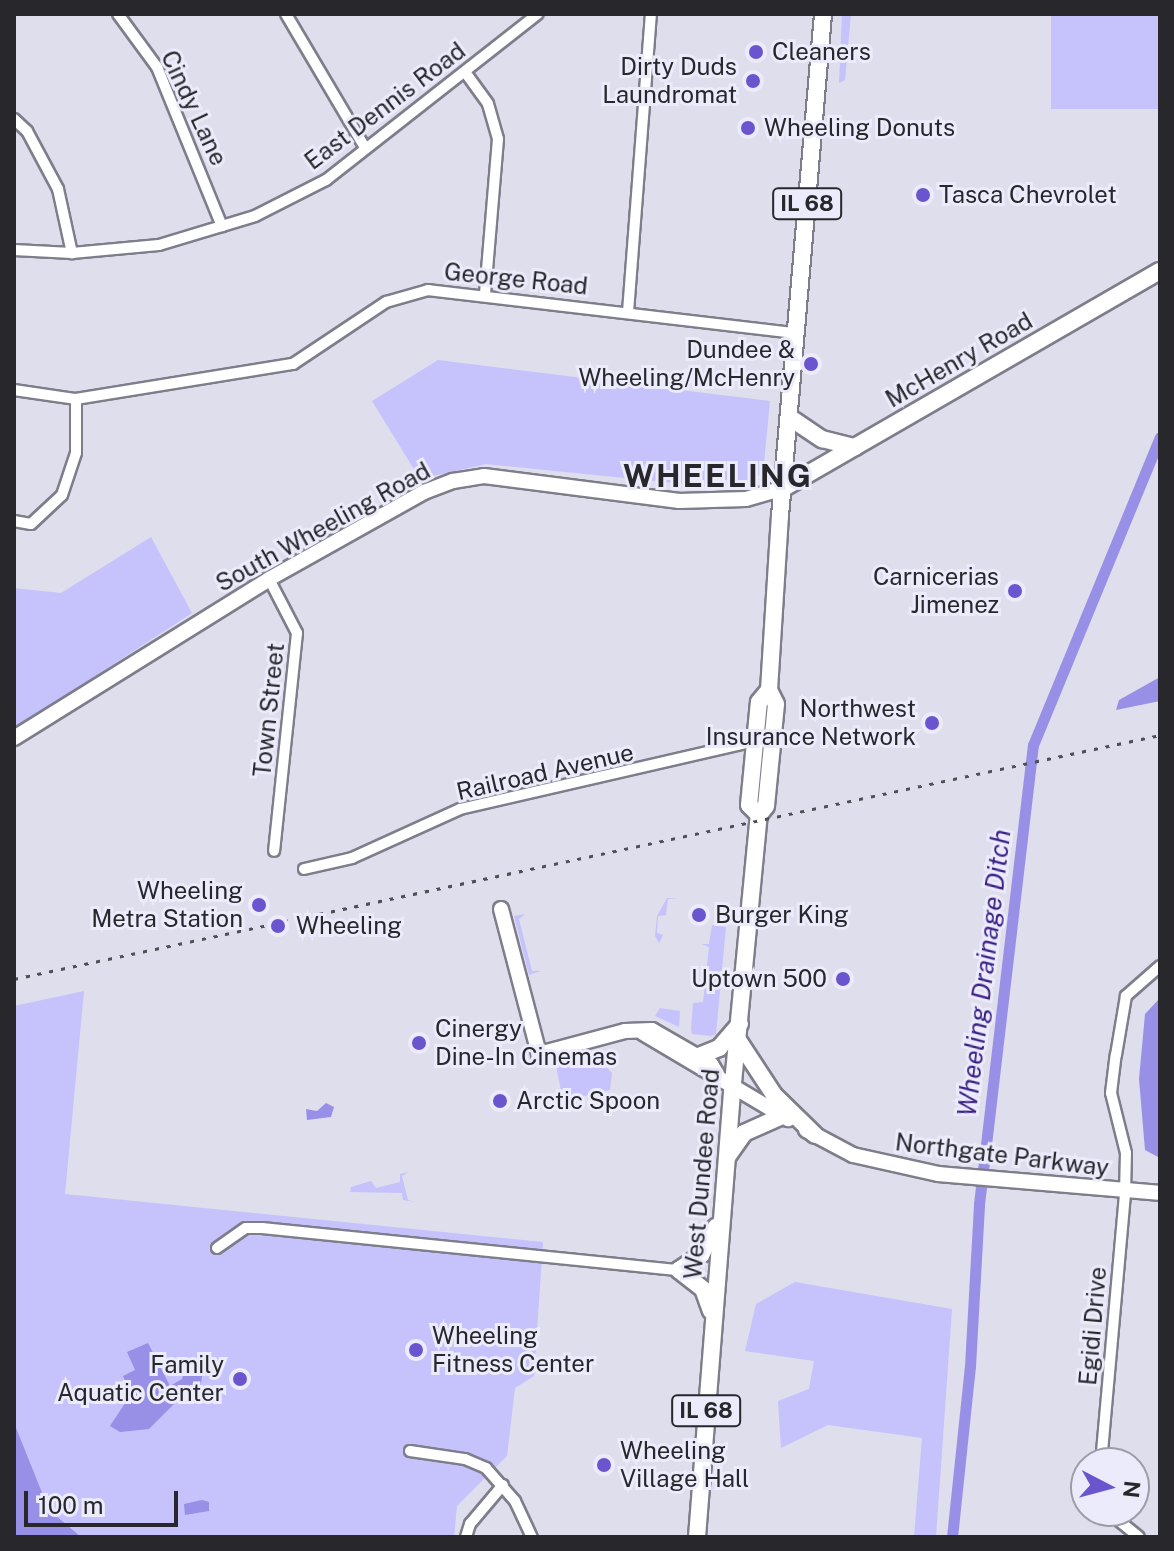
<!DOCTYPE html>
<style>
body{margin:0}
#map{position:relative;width:1174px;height:1551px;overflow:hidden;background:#dedeed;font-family:"Public Sans",sans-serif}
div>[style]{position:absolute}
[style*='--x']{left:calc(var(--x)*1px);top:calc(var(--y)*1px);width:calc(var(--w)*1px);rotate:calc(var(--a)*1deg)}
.green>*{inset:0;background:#c5c2fc;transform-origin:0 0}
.water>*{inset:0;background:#988fe7}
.canal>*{height:11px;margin:-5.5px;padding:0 5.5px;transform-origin:5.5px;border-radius:5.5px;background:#988fe7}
.roads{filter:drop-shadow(2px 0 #7e7e8b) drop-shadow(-2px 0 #7e7e8b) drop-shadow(0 2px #7e7e8b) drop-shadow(0 -2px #7e7e8b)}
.street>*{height:10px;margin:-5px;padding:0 5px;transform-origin:5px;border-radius:5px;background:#fff}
.secondary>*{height:14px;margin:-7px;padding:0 7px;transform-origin:7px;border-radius:7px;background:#fff}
.primary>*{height:16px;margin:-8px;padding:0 8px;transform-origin:8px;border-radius:8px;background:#fff}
.rail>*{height:3px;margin-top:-1.5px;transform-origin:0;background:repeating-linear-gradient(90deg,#4f4f56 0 4px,transparent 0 12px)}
.dots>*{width:22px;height:22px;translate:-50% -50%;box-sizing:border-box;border:4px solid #ecebfb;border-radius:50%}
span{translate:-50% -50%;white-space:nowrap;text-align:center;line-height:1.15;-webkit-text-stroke:6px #ecebfb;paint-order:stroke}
.shield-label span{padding:2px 6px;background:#ecebfb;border:2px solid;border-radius:6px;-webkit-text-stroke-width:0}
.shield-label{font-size:22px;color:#27272c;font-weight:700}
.poi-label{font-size:24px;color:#27272c}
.left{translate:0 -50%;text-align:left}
.right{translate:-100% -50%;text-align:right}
.street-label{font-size:24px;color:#27272c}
.water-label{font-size:26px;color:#3a1f85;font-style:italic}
.district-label{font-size:32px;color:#27272c;font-weight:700;letter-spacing:2px}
.frame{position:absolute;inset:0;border:16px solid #27272c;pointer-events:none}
.north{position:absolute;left:1070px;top:1447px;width:80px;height:80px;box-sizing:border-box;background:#ecebfb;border:2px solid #9d9da8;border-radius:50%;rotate:96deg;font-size:22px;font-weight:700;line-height:32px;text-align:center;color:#27272c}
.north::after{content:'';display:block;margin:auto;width:28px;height:36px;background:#6b55ce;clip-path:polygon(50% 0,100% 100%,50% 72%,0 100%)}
.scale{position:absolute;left:24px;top:1491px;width:154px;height:36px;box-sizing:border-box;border:4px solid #27272c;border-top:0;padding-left:10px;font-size:24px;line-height:28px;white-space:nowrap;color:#27272c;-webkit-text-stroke:6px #ecebfb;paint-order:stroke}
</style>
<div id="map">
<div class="green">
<i style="clip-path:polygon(842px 14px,851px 14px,845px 80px,839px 83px)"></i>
<i style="left:1051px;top:14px;width:109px;height:95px"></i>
<i style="clip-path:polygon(438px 360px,770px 401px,763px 473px,747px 482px,714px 487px,486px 464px,420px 479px,372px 401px)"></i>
<i style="clip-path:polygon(151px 537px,192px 613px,14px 729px,14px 588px,61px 593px)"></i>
<i style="clip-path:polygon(667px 898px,679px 898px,668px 899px,666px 915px,658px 916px,657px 933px,663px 935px,659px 943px,655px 936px,657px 916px)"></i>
<i style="clip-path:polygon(525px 914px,519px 919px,532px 971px,541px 971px,529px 975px,514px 916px)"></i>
<i style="clip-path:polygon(712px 925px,726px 927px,716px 1034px,711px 1036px,692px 1034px,691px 1029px,693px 1003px,703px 1002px,709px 947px,702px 944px,709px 944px)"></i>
<i style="clip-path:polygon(84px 991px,65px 1194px,543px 1242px,534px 1376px,515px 1388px,507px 1456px,457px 1506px,454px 1537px,14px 1537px,14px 1006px)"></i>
<i style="clip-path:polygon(660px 1008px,680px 1011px,679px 1027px,655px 1016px)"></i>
<i style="clip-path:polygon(590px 1050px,612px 1073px,610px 1090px,563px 1101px,555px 1060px)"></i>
<i style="clip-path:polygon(409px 1172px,402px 1176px,408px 1200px,416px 1202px,403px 1200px,402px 1193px,350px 1192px,351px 1187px,371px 1181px,376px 1188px,400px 1182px,400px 1174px)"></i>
<i style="clip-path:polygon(795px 1282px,952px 1309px,936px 1537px,914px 1537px,922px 1438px,828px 1425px,781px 1448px,778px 1401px,809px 1389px,814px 1361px,745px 1351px,756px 1304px)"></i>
</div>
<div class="water">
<i style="clip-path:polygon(1160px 677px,1160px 701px,1116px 710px,1119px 700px)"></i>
<i style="clip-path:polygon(1160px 998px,1160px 1158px,1145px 1150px,1139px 1079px,1145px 1014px)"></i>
<i style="clip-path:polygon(326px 1103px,334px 1107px,331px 1117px,307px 1120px,306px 1109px,317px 1111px)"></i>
<i style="clip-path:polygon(148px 1343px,170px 1386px,182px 1379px,188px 1360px,204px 1361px,199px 1399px,175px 1403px,149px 1429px,120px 1432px,110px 1426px,131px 1394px,123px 1376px,135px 1370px,127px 1352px)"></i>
<i style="clip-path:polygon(14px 1423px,49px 1510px,81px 1537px,14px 1537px)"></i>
<i style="clip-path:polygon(202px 1500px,209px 1502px,209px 1511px,185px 1515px,184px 1504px)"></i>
</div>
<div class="canal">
<i style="--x:952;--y:1537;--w:172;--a:-84"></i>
<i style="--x:970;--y:1366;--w:162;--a:-86.8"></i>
<i style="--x:979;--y:1204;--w:462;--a:-83.3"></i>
<i style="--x:1033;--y:745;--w:333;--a:-67.6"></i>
</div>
<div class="roads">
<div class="street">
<i style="--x:118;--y:14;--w:66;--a:53.7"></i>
<i style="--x:157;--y:67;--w:172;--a:67.8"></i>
<i style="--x:286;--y:14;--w:153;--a:59.4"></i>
<i style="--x:465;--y:72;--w:39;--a:54"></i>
<i style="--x:488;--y:104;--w:36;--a:74"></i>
<i style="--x:498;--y:139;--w:157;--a:94.8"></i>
<i style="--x:14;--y:119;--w:18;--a:43"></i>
<i style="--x:27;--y:131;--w:66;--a:61.9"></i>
<i style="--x:58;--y:189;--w:66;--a:77.7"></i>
<i style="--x:14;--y:250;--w:58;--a:3"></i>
<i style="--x:72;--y:253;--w:87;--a:-5.3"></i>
<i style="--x:159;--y:245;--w:100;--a:-16.8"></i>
<i style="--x:255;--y:216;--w:80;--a:-26.9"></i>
<i style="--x:326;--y:180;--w:269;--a:-38.1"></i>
<i style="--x:628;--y:312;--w:299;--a:-85.6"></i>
<i style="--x:14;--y:390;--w:63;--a:8.3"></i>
<i style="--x:76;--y:399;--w:220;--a:-9.2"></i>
<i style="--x:293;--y:364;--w:112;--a:-33.7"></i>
<i style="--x:386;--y:302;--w:44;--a:-15.9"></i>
<i style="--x:428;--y:290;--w:371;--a:6.7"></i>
<i style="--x:14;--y:521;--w:17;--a:10"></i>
<i style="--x:31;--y:524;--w:42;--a:-43.1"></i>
<i style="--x:62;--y:495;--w:44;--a:-71.6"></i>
<i style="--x:76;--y:453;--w:54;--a:-90"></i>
<i style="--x:269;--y:579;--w:61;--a:62.6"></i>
<i style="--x:297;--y:633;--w:219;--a:96"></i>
<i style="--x:304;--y:869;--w:49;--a:-12.9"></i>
<i style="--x:352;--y:858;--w:119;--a:-24.4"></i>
<i style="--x:460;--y:809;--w:302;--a:-13"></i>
<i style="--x:217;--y:1248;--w:35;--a:-35"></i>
<i style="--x:246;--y:1228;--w:16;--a:0"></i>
<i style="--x:262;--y:1228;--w:419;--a:5.8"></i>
<i style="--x:410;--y:1451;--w:56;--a:8.3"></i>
<i style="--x:465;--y:1459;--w:23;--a:23"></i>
<i style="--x:486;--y:1468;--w:44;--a:48.7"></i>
<i style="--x:515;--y:1501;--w:40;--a:65"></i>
<i style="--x:1101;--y:1463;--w:271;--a:-84.9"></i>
<i style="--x:1125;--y:1193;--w:40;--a:-88.6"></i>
<i style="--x:1126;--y:1153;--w:62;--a:-104"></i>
<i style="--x:1111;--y:1093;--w:38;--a:-83"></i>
<i style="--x:1116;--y:1055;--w:60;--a:-80.4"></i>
<i style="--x:1126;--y:996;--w:45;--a:-41.4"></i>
<i style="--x:1107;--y:1511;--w:41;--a:39.1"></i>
<i style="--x:466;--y:1537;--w:14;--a:-73"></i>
<i style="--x:470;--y:1524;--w:51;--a:-49.8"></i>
</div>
<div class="secondary">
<i style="--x:14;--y:738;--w:301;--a:-31.9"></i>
<i style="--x:269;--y:579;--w:178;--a:-29.3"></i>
<i style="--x:424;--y:492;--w:31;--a:-21"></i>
<i style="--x:453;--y:481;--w:31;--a:-9"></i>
<i style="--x:484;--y:476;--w:197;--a:7.3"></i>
<i style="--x:679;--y:501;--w:67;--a:-1.7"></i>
<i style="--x:746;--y:499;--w:37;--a:-16"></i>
<i style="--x:501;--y:909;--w:150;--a:75.3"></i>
<i style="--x:539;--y:1054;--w:89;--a:-15"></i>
<i style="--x:625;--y:1031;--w:27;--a:-2"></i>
<i style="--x:652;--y:1030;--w:68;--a:30"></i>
<i style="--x:711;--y:1064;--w:12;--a:59"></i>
<i style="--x:643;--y:1033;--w:169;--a:30.7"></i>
<i style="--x:806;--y:1130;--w:53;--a:28"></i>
<i style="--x:853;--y:1155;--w:88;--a:12.5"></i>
<i style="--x:939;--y:1174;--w:222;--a:4.9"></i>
</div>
<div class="primary">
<i style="--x:789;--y:417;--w:40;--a:34"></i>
<i style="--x:822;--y:439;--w:34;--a:14"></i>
<i style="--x:782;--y:489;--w:436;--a:-30"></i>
<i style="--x:759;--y:815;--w:14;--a:-135"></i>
<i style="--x:749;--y:805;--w:103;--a:-84.5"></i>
<i style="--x:759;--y:702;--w:16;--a:-50"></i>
<i style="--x:738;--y:1040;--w:66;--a:56.8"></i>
<i style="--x:774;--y:1095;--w:57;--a:44.3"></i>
<i style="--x:699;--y:1056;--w:22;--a:-22"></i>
<i style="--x:719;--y:1048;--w:32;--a:-49"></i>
<i style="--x:728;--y:1156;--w:28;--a:-55"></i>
<i style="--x:744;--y:1133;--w:42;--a:-24.1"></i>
<i style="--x:711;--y:1311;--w:23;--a:-110"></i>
<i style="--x:703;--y:1289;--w:31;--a:-142"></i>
<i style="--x:679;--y:1270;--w:27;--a:-34"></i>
<i style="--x:701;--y:1255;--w:32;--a:-62"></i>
<i style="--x:697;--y:1537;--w:455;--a:-85.5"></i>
<i style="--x:733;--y:1083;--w:269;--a:-84.5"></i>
<i style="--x:759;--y:815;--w:11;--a:-52"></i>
<i style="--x:766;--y:806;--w:102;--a:-84.4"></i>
<i style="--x:776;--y:704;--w:16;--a:-117"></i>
<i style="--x:769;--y:690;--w:174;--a:-86.4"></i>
<i style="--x:780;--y:516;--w:504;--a:-85.1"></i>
</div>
</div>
<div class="rail">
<i style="--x:14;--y:979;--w:1172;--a:-12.02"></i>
</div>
<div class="dots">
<i style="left:756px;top:52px;background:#6b55ce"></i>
<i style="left:753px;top:81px;background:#6b55ce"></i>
<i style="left:748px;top:128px;background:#6b55ce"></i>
<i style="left:923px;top:195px;background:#6b55ce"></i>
<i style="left:811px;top:364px;background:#6b55ce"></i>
<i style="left:1015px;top:591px;background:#6b55ce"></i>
<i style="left:932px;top:723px;background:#6b55ce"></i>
<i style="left:259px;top:905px;background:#6b55ce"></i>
<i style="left:699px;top:915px;background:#6b55ce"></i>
<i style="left:278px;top:926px;background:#6b55ce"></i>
<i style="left:843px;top:979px;background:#6b55ce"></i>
<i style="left:419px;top:1043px;background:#6b55ce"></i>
<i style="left:500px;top:1101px;background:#6b55ce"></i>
<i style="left:416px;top:1350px;background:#6b55ce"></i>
<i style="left:240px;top:1379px;background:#6b55ce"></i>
<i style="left:604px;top:1465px;background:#6b55ce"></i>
</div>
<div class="shield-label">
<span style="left:807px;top:204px">IL 68</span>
<span style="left:706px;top:1411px">IL 68</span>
</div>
<div class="poi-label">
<span class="left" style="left:772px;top:52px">Cleaners</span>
<span class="right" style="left:737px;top:81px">Dirty Duds<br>Laundromat</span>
<span class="left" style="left:764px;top:128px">Wheeling Donuts</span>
<span class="left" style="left:939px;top:195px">Tasca Chevrolet</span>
<span class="right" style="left:795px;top:364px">Dundee &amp;<br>Wheeling/McHenry</span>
<span class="right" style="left:999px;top:591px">Carnicerias<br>Jimenez</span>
<span class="right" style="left:916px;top:723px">Northwest<br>Insurance Network</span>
<span class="right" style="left:243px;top:905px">Wheeling<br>Metra Station</span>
<span class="left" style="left:715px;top:915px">Burger King</span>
<span class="left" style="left:296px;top:926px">Wheeling</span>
<span class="right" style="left:827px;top:979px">Uptown 500</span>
<span class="left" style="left:435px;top:1043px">Cinergy<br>Dine-In Cinemas</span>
<span class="left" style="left:516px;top:1101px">Arctic Spoon</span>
<span class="left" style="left:432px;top:1350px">Wheeling<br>Fitness Center</span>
<span class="right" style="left:224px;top:1379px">Family<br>Aquatic Center</span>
<span class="left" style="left:620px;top:1465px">Wheeling<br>Village Hall</span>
</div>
<div class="street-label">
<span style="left:385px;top:106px;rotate:-37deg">East Dennis Road</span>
<span style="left:194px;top:108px;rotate:65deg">Cindy Lane</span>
<span style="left:516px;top:279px;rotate:6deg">George Road</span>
<span style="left:959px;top:360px;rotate:-30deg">McHenry Road</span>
<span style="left:323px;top:527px;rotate:-29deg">South Wheeling Road</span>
<span style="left:269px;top:710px;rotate:-84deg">Town Street</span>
<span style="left:545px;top:772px;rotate:-13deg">Railroad Avenue</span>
<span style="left:1002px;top:1155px;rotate:7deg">Northgate Parkway</span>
<span style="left:702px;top:1174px;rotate:-85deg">West Dundee Road</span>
<span style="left:1093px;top:1326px;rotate:-85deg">Egidi Drive</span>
</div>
<div class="water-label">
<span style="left:984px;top:973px;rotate:-83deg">Wheeling Drainage Ditch</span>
</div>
<div class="district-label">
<span style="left:718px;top:476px">WHEELING</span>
</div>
<div class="frame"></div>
<div class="north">N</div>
<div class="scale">100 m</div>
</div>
